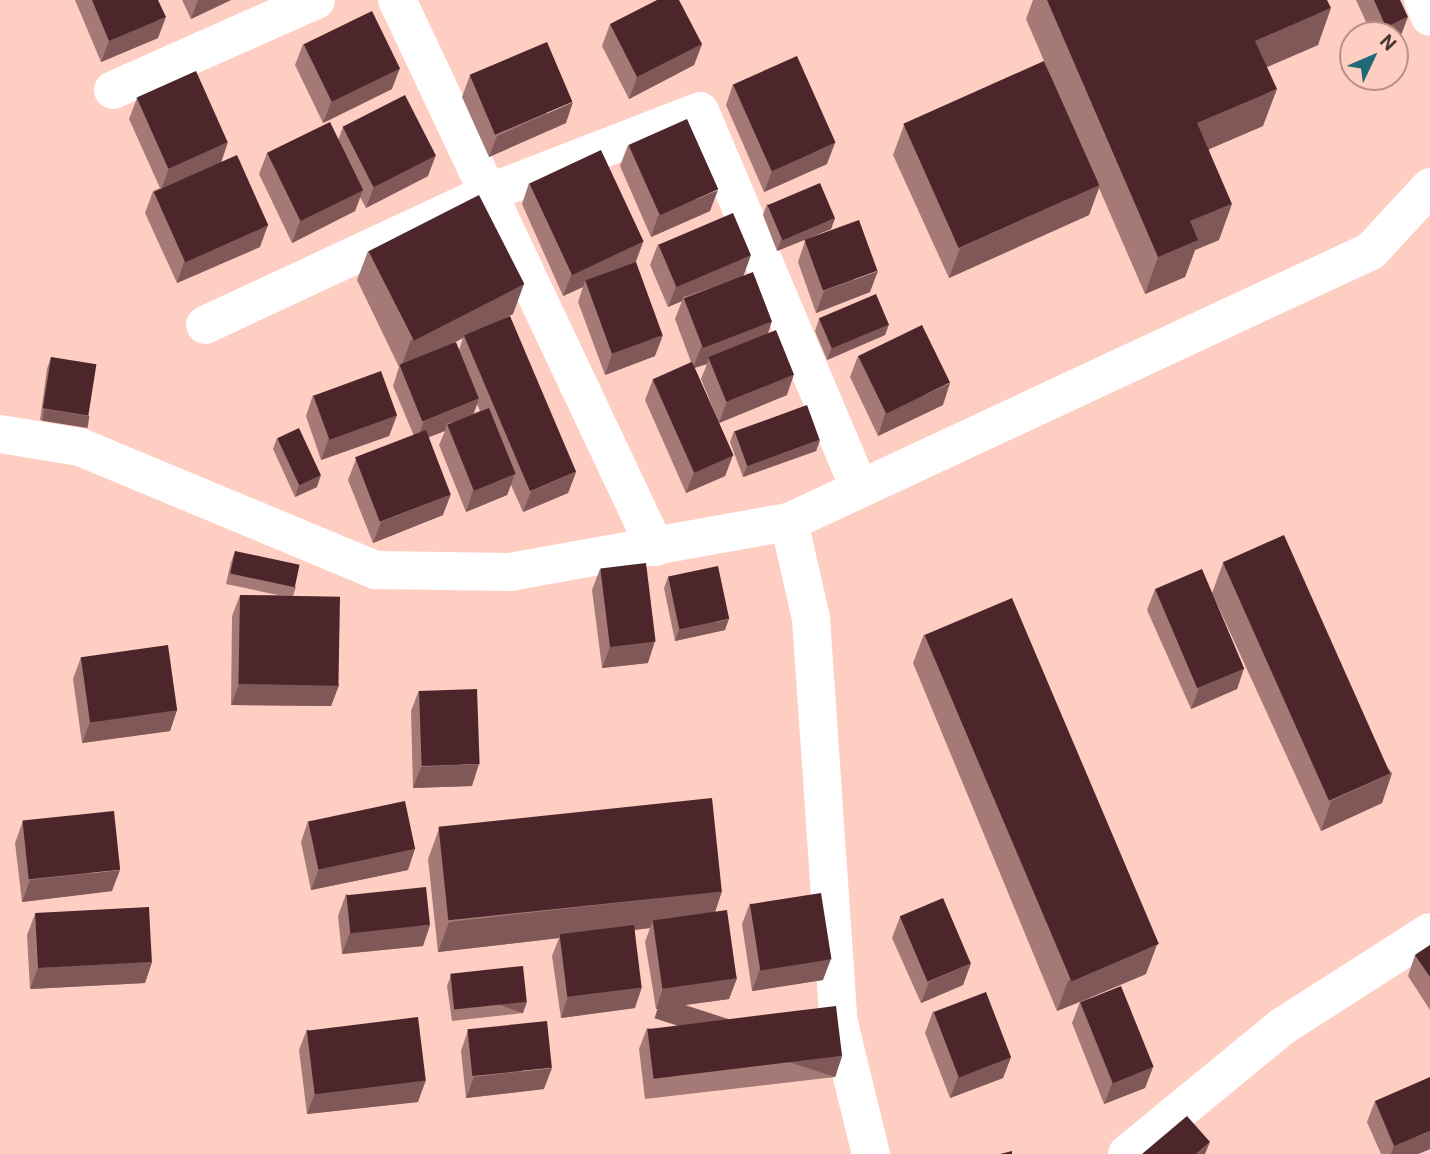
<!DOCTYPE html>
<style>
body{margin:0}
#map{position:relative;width:1430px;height:1154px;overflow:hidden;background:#fecec2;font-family:Roboto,sans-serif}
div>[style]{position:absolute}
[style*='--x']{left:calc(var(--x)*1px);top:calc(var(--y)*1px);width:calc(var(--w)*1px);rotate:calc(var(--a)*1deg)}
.minor>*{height:38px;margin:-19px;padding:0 19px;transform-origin:19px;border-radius:19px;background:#fff}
.wall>*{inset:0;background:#a57a76}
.shaded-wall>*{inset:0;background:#815858;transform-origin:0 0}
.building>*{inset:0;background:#4c262a;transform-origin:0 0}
span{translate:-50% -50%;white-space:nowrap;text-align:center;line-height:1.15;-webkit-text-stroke:7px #fecec2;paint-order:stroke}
.north{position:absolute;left:1339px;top:21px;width:70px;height:70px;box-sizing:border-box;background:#fecec2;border:2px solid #b69188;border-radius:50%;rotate:46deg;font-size:19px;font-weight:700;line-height:28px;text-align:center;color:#493632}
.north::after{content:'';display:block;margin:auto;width:24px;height:32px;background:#226978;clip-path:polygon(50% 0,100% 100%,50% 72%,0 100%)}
</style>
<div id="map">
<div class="minor">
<i style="--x:397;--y:0;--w:605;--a:64.75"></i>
<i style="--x:1423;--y:0;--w:18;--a:68"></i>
<i style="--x:113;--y:90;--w:222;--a:-23.9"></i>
<i style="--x:205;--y:325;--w:312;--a:-25"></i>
<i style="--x:488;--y:193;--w:227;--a:-21.1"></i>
<i style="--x:700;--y:111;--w:410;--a:67.1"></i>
<i style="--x:0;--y:434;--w:81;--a:9.2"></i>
<i style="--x:80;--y:447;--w:321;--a:22.6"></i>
<i style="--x:376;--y:570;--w:134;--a:0.9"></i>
<i style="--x:510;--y:572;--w:283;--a:-10.2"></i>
<i style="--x:789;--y:522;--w:642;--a:-24.97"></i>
<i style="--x:1371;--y:251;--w:87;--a:-47.3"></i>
<i style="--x:789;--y:522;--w:98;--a:77.1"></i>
<i style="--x:811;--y:618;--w:402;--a:86.1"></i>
<i style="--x:838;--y:1019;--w:139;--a:76.3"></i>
<i style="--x:1127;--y:1154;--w:202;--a:-39.4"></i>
<i style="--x:1283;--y:1026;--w:174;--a:-32.6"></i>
</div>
<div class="wall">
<i style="clip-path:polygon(75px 0,158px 0,158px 38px,101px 62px)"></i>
<i style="clip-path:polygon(182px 0,231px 0,191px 19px)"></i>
<i style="clip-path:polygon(1033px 0,1327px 0,1318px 45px,1267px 67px,1263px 126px,1209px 149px,1219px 240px,1195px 250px,1185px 277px,1145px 294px,1099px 188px,1089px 215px,949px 278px,893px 155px,904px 125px,1051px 77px,1026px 19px)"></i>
<i style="clip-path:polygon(1356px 0,1400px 0,1400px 38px,1395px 40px,1395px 35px,1372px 35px)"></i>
<i style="clip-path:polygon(610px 24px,702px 44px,694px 65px,629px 99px,602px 46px)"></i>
<i style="clip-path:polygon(303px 44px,392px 89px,323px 123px,295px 65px)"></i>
<i style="clip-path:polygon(470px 75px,566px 123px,489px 157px,462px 97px)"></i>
<i style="clip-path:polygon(733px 84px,827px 164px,764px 192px,726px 105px)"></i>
<i style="clip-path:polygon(137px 98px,221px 162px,260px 247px,177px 283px,145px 213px,153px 191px,160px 188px,129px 119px)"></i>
<i style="clip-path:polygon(343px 127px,428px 176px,366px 208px,360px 197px,355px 211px,292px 243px,259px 174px,267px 153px,338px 140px)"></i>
<i style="clip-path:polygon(628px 145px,710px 211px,651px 237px,620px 166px)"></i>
<i style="clip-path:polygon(529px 183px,643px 242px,636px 262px,655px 356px,605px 375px,578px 302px,583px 287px,563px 296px,522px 204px)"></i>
<i style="clip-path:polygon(767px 204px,835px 218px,831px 229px,777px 251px,763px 215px)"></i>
<i style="clip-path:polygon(805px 241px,870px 292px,816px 313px,798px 262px)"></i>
<i style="clip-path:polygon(658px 244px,743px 275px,768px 333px,787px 395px,719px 423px,701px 379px,707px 364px,695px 368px,733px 455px,725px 476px,686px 493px,645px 400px,653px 379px,691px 362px,675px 319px,682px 301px,668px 307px,650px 265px)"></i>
<i style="clip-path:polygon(evenodd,368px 251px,513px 314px,501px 320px,576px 472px,568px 493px,523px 512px,511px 485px,507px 495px,466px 512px,439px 445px,445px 431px,429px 437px,443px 515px,373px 543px,348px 480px,356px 459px,414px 436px,393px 386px,399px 367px,357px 280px,368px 251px,463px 338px,459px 350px,453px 343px,463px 338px,368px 251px,477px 404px,480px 411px,474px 413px,477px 404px)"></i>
<i style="clip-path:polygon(819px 319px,889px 324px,885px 335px,827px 360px,815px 331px)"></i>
<i style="clip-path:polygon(858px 356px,943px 405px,878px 436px,850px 377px)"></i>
<i style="clip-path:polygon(51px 357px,89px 416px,85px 427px,40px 420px,47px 369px)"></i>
<i style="clip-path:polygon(313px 395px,397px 415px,389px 436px,321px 460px,306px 416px)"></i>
<i style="clip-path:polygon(734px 431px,820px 440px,816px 451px,743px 477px,730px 442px)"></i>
<i style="clip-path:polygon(277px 438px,317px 487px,295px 497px,273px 449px)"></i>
<i style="clip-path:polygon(235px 551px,296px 587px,293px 596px,339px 685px,331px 706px,231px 705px,232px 616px,240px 595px,278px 595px,226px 584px,231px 562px)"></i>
<i style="clip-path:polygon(1223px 563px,1392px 773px,1382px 803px,1321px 831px,1212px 593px)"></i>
<i style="clip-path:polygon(600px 569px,648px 663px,602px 668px,592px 590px)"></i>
<i style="clip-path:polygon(668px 577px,725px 630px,675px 641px,664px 588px)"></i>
<i style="clip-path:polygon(1155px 589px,1244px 668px,1237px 689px,1191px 709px,1147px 610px)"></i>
<i style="clip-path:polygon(924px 634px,1146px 974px,1090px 998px,1153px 1067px,1145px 1088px,1104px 1104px,1072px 1023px,1080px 1002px,1057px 1011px,913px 663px)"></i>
<i style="clip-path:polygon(81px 657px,177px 710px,170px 731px,82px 743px,73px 679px)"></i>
<i style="clip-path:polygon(419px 690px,472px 786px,413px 788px,411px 711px)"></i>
<i style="clip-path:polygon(23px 821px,112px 891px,22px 902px,15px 843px)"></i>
<i style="clip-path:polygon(308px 821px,408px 870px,311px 890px,301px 842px)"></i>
<i style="clip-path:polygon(439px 829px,722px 891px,715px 912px,737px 978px,729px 999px,656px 1009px,645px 942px,650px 928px,635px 930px,635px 1008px,561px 1018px,552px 956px,559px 938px,438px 952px,428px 859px)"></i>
<i style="clip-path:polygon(346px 894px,430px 925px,423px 946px,342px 954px,338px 916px)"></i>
<i style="clip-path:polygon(750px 903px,823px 980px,752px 991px,742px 924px)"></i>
<i style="clip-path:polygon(35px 914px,152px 962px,145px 983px,30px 989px,27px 935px)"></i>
<i style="clip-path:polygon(900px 917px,971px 963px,963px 985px,921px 1003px,892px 938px)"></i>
<i style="clip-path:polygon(1430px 945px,1430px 1010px,1408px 976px,1415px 955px)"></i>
<i style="clip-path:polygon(451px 975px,523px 1013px,452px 1021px,447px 986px)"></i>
<i style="clip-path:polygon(933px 1011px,1011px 1057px,1003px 1078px,950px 1098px,925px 1033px)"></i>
<i style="clip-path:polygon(647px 1028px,842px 1056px,835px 1077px,645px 1099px,639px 1049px)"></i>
<i style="clip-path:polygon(307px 1029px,418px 1102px,307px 1114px,299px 1050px)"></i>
<i style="clip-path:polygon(468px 1030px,544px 1089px,466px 1098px,461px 1051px)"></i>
<i style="clip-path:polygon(1375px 1101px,1430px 1149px,1418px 1154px,1381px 1154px,1367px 1122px)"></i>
</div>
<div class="shaded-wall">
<i style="clip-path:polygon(198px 0,231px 0,191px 19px)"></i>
<i style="clip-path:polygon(1331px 8px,1318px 45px,1242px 78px,1255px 41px)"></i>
<i style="clip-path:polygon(166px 17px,158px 38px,101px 62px,109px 41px)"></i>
<i style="clip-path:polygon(1408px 17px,1400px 38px,1395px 40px,1395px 35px,1383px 35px,1386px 27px)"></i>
<i style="clip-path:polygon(702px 44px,694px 65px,629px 99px,637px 77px)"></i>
<i style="clip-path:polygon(400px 68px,392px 89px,323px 123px,331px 102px)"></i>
<i style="clip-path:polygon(1277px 89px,1263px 126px,1184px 160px,1197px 123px)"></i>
<i style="clip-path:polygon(573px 102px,566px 123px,489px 157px,497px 136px)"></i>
<i style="clip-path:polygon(228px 142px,221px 163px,161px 190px,169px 168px)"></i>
<i style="clip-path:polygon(835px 143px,827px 164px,764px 192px,772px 171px)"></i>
<i style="clip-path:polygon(436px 155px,428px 176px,366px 208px,374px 186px)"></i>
<i style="clip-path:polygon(1100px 185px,1089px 215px,949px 278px,960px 248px)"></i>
<i style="clip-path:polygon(363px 190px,355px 211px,292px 243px,300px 221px)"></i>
<i style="clip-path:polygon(718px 190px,710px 211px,651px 237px,658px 216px)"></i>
<i style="clip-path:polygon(1232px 204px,1219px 240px,1195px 250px,1185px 277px,1145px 294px,1158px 257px,1190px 221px)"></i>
<i style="clip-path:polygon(835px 218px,831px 229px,777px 251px,781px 240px)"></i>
<i style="clip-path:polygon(268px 225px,260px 247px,177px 283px,184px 262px)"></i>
<i style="clip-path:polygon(643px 242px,635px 263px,585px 281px,583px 287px,563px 296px,571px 275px)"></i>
<i style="clip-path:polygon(751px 255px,743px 277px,683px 297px,682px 301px,668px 307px,676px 286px)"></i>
<i style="clip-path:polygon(878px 271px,870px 292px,816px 313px,824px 291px)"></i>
<i style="clip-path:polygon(524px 284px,513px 314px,465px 337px,464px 335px,463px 338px,402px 369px,401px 367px,411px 340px)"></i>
<i style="clip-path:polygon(772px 321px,765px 343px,709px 358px,707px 364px,693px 368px,701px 347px)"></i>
<i style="clip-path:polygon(889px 324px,885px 335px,827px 360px,831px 349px)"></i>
<i style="clip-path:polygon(663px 335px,655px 356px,605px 375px,612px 354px)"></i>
<i style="clip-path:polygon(794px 374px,787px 395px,719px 423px,727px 401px)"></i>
<i style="clip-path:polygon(950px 383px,943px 405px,878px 436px,885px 414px)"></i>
<i style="clip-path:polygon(479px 399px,471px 420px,447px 423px,445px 431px,416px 442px,424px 421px)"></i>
<i style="left:44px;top:409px;width:46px;height:12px;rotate:9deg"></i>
<i style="clip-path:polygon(397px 415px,389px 436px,321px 460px,329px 438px)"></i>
<i style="clip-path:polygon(820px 440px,816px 451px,743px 477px,747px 466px)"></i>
<i style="clip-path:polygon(733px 455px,725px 476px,686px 493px,694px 472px)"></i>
<i style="clip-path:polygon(576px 472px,568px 493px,523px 512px,531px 491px)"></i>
<i style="clip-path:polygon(515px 474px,507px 495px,466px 512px,473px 490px)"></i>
<i style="clip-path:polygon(321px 475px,317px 487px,295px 497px,299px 485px)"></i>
<i style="clip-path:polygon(451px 494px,443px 515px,373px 543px,381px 522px)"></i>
<i style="clip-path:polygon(729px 619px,725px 630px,675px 641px,679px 630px)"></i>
<i style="clip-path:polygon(655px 641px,648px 663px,602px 668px,610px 647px)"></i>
<i style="clip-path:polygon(1244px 668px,1237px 689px,1191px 709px,1199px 688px)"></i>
<i style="clip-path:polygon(239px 684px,339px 685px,331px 706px,231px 705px)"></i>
<i style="clip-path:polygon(177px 710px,170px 731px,82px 743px,90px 722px)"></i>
<i style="clip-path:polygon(479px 764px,472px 786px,413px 788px,421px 767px)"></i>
<i style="clip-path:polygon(1392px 773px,1382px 803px,1321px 831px,1331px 801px)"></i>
<i style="clip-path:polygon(415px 849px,408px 870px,311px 890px,319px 869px)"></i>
<i style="clip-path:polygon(120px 870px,112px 891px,22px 902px,30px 880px)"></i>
<i style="clip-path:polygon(722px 891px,712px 921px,653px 921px,650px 928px,561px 938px,560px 934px,559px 938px,438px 952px,449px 922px)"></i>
<i style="clip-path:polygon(430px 925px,423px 946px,342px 954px,350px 932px)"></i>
<i style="clip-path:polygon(1157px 945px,1146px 974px,1057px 1011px,1068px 981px)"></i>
<i style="clip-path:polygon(831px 959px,823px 980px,752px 991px,760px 969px)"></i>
<i style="clip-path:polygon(152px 962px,145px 983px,30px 989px,38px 968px)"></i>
<i style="clip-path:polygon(971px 963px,963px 985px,921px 1003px,929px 982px)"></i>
<i style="clip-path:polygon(737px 978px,729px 999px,656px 1009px,663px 988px)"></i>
<i style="clip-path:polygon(642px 987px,635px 1008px,561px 1018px,568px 996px)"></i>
<i style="left:527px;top:1002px;width:12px;height:71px;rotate:110deg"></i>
<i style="left:842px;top:1056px;width:22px;height:190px;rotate:108deg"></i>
<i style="clip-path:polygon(1011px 1057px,1003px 1078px,950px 1098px,958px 1077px)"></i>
<i style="clip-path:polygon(1153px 1067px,1145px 1088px,1104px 1104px,1112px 1083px)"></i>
<i style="clip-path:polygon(552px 1068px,544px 1089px,466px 1098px,474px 1077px)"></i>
<i style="clip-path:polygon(426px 1080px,418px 1102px,307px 1114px,315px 1093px)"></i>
<i style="clip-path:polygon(1430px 1131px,1430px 1149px,1418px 1154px,1391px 1154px,1394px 1146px)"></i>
<i style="clip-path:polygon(1210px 1142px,1205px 1154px,1196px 1154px)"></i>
</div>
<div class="building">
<i style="clip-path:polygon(92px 0,158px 0,166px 17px,109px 41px)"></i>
<i style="clip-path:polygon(657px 0,679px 0,702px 44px,637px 77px,610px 24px)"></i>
<i style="clip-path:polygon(1047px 0,1327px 0,1331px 8px,1255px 41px,1277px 89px,1197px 123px,1232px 204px,1190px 221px,1198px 240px,1158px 257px)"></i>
<i style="clip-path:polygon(1374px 0,1400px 0,1408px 17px,1386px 27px)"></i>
<i style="left:372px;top:11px;width:64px;height:76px;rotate:64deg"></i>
<i style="left:547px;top:42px;width:65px;height:84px;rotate:67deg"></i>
<i style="left:797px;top:56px;width:95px;height:70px;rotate:66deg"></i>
<i style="left:1044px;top:61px;width:136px;height:154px;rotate:66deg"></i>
<i style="left:196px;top:71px;width:78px;height:65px;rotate:66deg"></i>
<i style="left:405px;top:95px;width:68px;height:70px;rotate:63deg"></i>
<i style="left:687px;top:119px;width:77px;height:64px;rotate:66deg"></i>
<i style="left:330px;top:122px;width:76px;height:70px;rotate:64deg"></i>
<i style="left:601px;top:150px;width:101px;height:79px;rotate:65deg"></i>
<i style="left:237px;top:155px;width:77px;height:91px;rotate:66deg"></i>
<i style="left:820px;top:183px;width:38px;height:57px;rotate:67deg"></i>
<i style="left:479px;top:195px;width:100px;height:124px;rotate:63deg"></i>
<i style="left:733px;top:213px;width:46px;height:81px;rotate:67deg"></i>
<i style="left:859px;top:220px;width:54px;height:58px;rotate:70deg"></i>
<i style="left:636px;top:262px;width:78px;height:54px;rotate:70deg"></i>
<i style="left:753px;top:272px;width:53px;height:74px;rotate:69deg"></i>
<i style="left:876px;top:294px;width:33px;height:62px;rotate:67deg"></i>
<i style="left:510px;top:316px;width:169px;height:50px;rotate:67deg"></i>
<i style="left:922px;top:325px;width:64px;height:71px;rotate:64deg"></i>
<i style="left:776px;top:330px;width:48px;height:73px;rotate:68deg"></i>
<i style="left:456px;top:342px;width:61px;height:61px;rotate:68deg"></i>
<i style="left:51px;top:357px;width:46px;height:52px;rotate:9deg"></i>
<i style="left:692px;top:362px;width:102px;height:43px;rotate:66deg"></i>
<i style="left:381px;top:371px;width:47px;height:72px;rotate:70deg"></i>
<i style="left:807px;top:405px;width:37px;height:77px;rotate:70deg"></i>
<i style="left:489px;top:408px;width:71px;height:45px;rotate:68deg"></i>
<i style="left:299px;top:428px;width:52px;height:24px;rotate:65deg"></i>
<i style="left:426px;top:430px;width:69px;height:76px;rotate:69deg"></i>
<i style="left:1284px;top:535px;width:261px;height:67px;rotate:66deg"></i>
<i style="left:235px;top:551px;width:66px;height:23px;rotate:12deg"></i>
<i style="left:646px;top:563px;width:79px;height:46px;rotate:83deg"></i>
<i style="left:718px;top:566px;width:54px;height:51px;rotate:78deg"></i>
<i style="left:1202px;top:569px;width:108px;height:51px;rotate:67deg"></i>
<i style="left:240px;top:595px;width:100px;height:89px;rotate:1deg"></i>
<i style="left:1012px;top:598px;width:376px;height:95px;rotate:67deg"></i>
<i style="left:168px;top:645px;width:66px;height:88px;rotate:82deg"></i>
<i style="left:477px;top:689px;width:75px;height:58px;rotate:88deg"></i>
<i style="left:712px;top:798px;width:94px;height:275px;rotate:84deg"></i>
<i style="left:405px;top:801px;width:49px;height:99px;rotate:78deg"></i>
<i style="left:114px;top:811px;width:59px;height:92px;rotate:84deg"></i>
<i style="left:426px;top:887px;width:38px;height:80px;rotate:84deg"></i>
<i style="left:821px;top:893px;width:67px;height:72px;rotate:81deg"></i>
<i style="left:943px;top:898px;width:71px;height:47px;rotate:67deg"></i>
<i style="left:149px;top:907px;width:55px;height:114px;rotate:87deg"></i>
<i style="left:727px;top:910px;width:69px;height:75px;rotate:82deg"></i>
<i style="left:634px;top:925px;width:63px;height:75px;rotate:83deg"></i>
<i style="clip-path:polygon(1430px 945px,1430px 977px,1415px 955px)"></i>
<i style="left:523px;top:966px;width:36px;height:73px;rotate:84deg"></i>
<i style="left:1121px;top:986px;width:87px;height:44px;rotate:68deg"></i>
<i style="left:986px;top:992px;width:70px;height:56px;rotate:69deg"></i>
<i style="left:836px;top:1006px;width:50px;height:190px;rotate:83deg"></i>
<i style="left:418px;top:1017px;width:64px;height:112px;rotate:83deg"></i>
<i style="left:547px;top:1021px;width:47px;height:80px;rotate:84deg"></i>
<i style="clip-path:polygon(1430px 1077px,1430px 1131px,1394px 1146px,1375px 1101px)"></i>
<i style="clip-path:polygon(1187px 1116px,1210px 1142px,1196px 1154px,1142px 1154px)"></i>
<i style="clip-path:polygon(1012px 1151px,1012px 1154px,1000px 1154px)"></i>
</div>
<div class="north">N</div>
</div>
